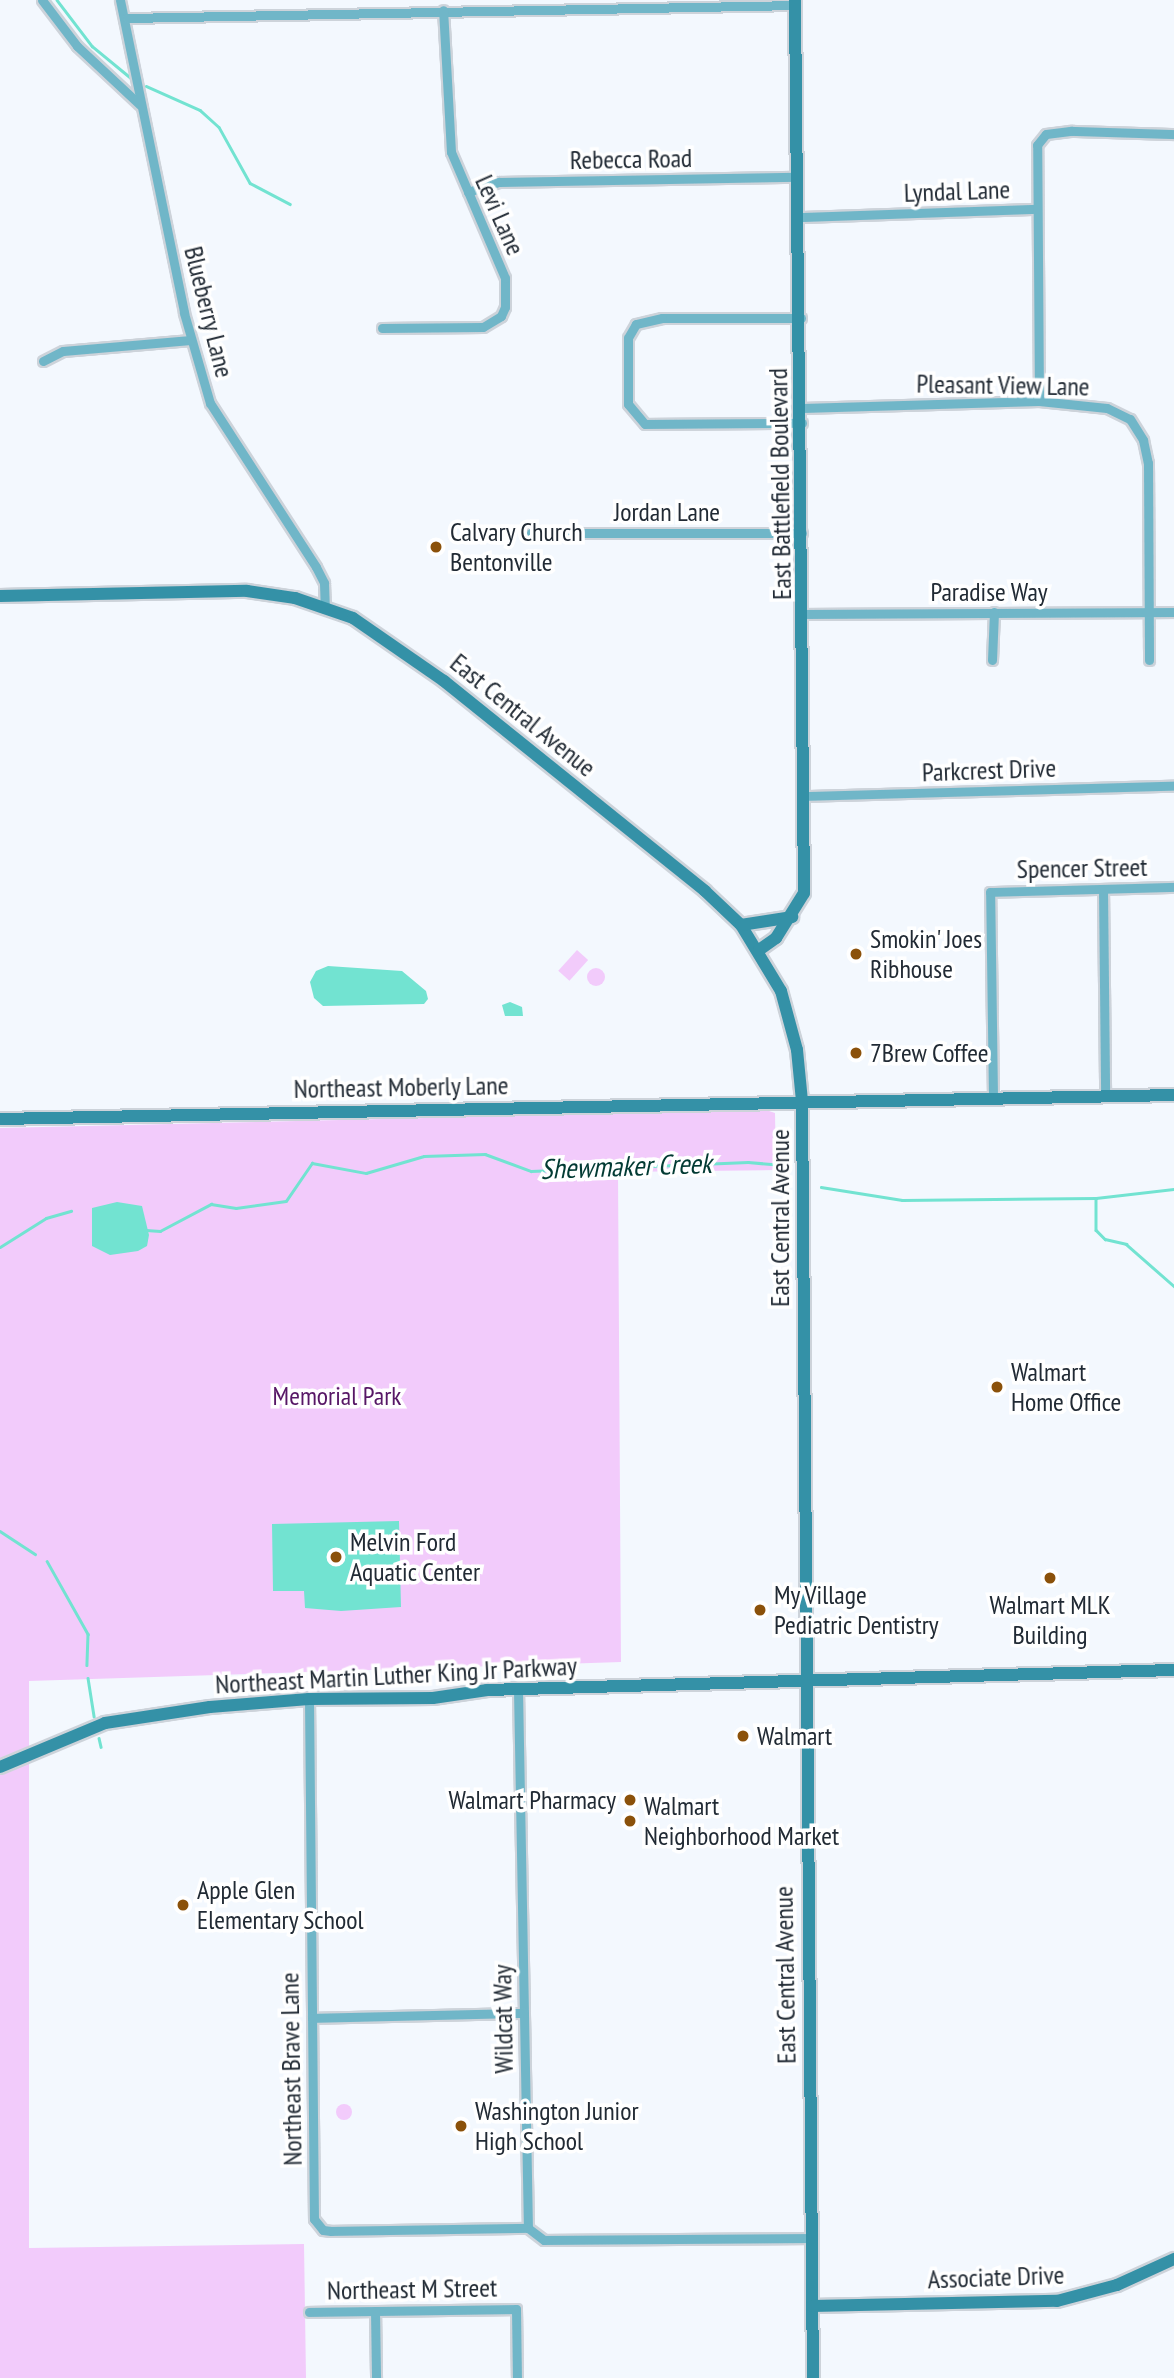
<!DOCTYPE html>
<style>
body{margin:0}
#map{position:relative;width:1174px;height:2378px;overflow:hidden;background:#f3f8fe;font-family:"PT Sans Narrow",sans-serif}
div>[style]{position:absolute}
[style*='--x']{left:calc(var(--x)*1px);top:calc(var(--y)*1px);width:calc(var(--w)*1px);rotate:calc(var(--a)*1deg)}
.green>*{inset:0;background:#f2cbfb;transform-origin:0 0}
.round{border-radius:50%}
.water>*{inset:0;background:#72e3d1}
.stream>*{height:2.5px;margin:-1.25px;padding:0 1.25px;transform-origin:1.25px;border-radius:1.25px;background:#72e3d1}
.roads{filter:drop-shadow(2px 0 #cdd3da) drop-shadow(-2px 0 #cdd3da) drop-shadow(0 2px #cdd3da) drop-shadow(0 -2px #cdd3da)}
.street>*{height:9px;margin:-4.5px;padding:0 4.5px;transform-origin:4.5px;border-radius:4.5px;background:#70b6c8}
.secondary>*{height:12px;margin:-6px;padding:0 6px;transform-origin:6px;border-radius:6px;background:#3491a7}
.dots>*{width:19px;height:19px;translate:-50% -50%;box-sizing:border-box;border:4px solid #fff;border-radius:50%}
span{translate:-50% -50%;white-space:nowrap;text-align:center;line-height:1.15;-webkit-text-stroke:7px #fff;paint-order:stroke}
.street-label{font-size:26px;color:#212a34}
.poi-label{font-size:26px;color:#212a34}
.left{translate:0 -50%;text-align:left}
.right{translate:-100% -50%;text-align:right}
.park-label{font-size:26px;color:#571766}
.water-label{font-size:28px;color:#023a33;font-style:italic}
</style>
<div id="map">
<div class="green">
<i style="left:577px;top:950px;width:15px;height:28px;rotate:42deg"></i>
<i class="round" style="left:587px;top:968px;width:18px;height:18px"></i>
<i style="clip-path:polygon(766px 1110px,775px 1113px,776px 1170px,618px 1172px,621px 1662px,29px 1681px,29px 2248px,304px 2244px,306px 2378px,0 2378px,0 1128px)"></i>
<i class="round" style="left:336px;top:2104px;width:16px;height:16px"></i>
</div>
<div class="water">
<i style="clip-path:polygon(328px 966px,402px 971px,426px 991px,428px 999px,424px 1004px,323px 1006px,314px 998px,310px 982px,316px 971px)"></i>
<i style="clip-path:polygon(510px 1002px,522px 1007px,523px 1016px,505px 1016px,502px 1005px)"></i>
<i style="clip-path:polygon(117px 1202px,142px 1206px,149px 1235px,147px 1246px,138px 1251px,110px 1255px,92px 1246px,92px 1208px)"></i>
<i style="clip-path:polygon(399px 1521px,401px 1607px,341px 1611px,305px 1608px,304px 1591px,273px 1591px,272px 1524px)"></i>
</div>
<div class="stream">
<i style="--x:57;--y:0;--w:58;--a:52.7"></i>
<i style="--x:92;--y:46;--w:50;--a:39.4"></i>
<i style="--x:146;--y:86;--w:59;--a:24"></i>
<i style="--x:200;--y:110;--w:25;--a:42"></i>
<i style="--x:219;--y:127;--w:64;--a:61"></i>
<i style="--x:250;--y:183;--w:45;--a:27.7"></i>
<i style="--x:821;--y:1187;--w:82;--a:9.1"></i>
<i style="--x:902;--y:1200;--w:194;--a:-0.6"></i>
<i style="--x:1096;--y:1198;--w:79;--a:-6.6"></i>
<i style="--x:1096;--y:1199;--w:31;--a:90"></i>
<i style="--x:1096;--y:1230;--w:13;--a:45"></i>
<i style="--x:1105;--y:1239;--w:22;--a:13"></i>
<i style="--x:1126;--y:1244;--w:64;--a:41.2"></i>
<i style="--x:146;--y:1230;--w:14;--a:4"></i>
<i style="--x:160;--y:1231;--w:58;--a:-27.9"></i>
<i style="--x:211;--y:1204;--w:25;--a:9"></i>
<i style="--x:236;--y:1208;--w:50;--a:-8"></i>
<i style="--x:286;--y:1201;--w:46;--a:-55.6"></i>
<i style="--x:312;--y:1163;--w:55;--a:10.5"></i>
<i style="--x:366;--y:1173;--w:60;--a:-16.3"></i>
<i style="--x:424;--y:1156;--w:61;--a:-1.9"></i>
<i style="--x:485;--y:1154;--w:49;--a:20.3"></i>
<i style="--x:531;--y:1171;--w:217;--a:-2.4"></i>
<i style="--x:748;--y:1162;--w:32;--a:5"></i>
<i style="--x:0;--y:1247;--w:54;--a:-32.2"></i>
<i style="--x:46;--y:1218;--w:26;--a:-16"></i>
<i style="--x:0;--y:1531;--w:42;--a:33.3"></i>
<i style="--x:47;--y:1561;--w:84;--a:60.7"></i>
<i style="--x:88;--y:1634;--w:31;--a:92"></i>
<i style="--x:88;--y:1678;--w:39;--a:81"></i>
<i style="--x:99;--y:1738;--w:9;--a:77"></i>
</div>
<div class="roads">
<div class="street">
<i style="--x:42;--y:0;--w:58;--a:52.7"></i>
<i style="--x:77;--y:46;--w:86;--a:43.1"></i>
<i style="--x:120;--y:0;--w:319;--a:78.4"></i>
<i style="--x:184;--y:313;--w:94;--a:73.9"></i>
<i style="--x:210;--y:403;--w:195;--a:57.1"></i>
<i style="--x:316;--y:567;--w:18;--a:63"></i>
<i style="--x:324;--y:583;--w:23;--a:88"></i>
<i style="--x:127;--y:18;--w:668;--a:-1.11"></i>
<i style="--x:468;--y:192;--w:33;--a:-18"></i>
<i style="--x:499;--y:182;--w:298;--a:-1"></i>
<i style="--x:800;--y:217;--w:234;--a:-2"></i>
<i style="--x:801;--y:318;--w:139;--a:180"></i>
<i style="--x:662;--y:318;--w:27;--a:167"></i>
<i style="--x:636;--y:324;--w:16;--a:120"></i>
<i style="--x:628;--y:338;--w:66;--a:90"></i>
<i style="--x:628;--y:404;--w:26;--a:50"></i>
<i style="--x:645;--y:424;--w:157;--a:-0.4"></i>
<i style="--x:382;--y:328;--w:101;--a:-0.6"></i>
<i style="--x:483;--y:327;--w:21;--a:-31"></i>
<i style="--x:501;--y:316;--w:10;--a:-66"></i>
<i style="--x:505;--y:307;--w:29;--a:-90"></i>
<i style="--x:505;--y:278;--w:137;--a:-113.2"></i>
<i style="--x:451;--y:152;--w:142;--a:-93.2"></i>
<i style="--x:43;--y:361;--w:22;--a:-27"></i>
<i style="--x:63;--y:351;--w:128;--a:-4.9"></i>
<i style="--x:1039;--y:401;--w:256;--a:-90.4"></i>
<i style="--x:1037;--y:145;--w:14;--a:-51"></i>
<i style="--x:1046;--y:134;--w:26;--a:-7"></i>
<i style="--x:1072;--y:131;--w:102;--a:1.7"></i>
<i style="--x:802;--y:408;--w:237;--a:-1.7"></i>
<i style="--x:1039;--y:401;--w:68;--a:5.9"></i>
<i style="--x:1107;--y:408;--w:25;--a:26"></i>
<i style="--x:1130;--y:419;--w:25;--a:58"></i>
<i style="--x:1143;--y:440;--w:24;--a:78"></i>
<i style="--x:1148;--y:463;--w:197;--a:89.7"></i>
<i style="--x:531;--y:533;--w:271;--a:0"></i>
<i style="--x:804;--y:614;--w:370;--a:-0.3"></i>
<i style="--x:992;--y:660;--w:48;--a:-87.6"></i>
<i style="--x:805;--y:796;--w:369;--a:-1.6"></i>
<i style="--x:1103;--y:889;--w:207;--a:89.4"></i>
<i style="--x:993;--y:1097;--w:205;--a:-90.8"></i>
<i style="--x:990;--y:892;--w:184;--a:-1.6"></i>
<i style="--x:518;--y:1690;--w:538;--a:88.94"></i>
<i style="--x:528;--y:2228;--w:20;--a:37"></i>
<i style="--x:544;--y:2240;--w:266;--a:-0.4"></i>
<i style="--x:309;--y:1699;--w:520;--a:89.45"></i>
<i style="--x:314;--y:2219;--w:14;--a:51"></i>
<i style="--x:323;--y:2230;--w:8;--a:7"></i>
<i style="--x:331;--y:2231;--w:197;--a:-0.9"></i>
<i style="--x:312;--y:2018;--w:212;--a:-1.4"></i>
<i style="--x:375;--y:2311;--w:67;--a:89.1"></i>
<i style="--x:309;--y:2312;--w:207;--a:-0.8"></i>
<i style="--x:516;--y:2309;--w:69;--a:89.2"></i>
</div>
<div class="secondary">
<i style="--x:0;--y:596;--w:247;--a:-1.2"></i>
<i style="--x:247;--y:591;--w:49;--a:8.3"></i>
<i style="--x:295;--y:598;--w:61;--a:19"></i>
<i style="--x:353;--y:618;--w:111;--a:34.7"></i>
<i style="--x:444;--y:681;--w:335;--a:38.8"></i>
<i style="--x:705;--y:891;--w:50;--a:43.4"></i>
<i style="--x:741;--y:925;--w:77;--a:58.8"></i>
<i style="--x:781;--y:991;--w:61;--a:74.8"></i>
<i style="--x:797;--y:1050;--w:51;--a:84.4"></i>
<i style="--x:802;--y:1101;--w:1277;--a:89.51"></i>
<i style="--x:741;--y:925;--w:52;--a:-8.9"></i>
<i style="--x:759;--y:950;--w:21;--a:-35"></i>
<i style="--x:776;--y:938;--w:53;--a:-58.1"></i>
<i style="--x:804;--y:893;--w:893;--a:-90.58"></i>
<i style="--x:0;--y:1119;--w:1174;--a:-1.17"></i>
<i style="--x:0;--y:1767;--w:114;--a:-22.7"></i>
<i style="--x:105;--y:1723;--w:106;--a:-8.7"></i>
<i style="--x:210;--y:1707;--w:99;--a:-4.6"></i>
<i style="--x:309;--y:1699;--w:124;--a:-0.5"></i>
<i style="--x:433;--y:1698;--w:55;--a:-8.4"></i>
<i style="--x:487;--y:1690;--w:687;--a:-1.67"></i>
<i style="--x:812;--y:2306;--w:245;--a:-1.2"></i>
<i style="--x:1057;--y:2301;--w:62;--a:-14.9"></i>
<i style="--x:1117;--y:2285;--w:63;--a:-24.5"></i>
</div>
</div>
<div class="dots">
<i style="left:436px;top:547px;background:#8b510a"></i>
<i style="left:856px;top:954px;background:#8b510a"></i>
<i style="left:856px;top:1053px;background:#8b510a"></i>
<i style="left:997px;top:1387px;background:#8b510a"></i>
<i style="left:336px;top:1557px;background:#8b510a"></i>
<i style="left:1050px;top:1578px;background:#8b510a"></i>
<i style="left:760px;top:1610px;background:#8b510a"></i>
<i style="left:743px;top:1736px;background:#8b510a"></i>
<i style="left:630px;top:1800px;background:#8b510a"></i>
<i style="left:630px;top:1821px;background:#8b510a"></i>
<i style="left:183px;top:1905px;background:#8b510a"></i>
<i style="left:461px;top:2126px;background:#8b510a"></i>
</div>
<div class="street-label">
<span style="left:631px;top:159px;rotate:-1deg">Rebecca Road</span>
<span style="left:957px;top:191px;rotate:-2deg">Lyndal Lane</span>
<span style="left:500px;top:215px;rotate:66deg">Levi Lane</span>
<span style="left:209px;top:312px;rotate:76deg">Blueberry Lane</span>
<span style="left:1003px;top:385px;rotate:1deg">Pleasant View Lane</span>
<span style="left:780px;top:484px;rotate:-91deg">East Battlefield Boulevard</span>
<span style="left:667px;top:512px">Jordan Lane</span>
<span style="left:989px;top:592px">Paradise Way</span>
<span style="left:523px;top:715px;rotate:39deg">East Central Avenue</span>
<span style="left:989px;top:770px;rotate:-2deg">Parkcrest Drive</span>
<span style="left:1082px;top:868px;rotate:-1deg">Spencer Street</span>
<span style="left:401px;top:1087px;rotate:-1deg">Northeast Moberly Lane</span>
<span style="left:780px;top:1218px;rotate:-90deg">East Central Avenue</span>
<span style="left:396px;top:1675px;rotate:-3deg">Northeast Martin Luther King Jr Parkway</span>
<span style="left:785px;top:1975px;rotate:-91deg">East Central Avenue</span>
<span style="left:503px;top:2019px;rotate:-91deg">Wildcat Way</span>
<span style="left:291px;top:2069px;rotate:-91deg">Northeast Brave Lane</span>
<span style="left:996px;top:2277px;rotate:-2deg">Associate Drive</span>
<span style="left:412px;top:2289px;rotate:-1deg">Northeast M Street</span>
</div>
<div class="poi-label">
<span class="left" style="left:450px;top:547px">Calvary Church<br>Bentonville</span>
<span class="left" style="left:870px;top:954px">Smokin' Joes<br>Ribhouse</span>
<span class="left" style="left:870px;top:1053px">7Brew Coffee</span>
<span class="left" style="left:1011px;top:1387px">Walmart<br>Home Office</span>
<span class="left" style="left:350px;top:1557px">Melvin Ford<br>Aquatic Center</span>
<span class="left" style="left:774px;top:1610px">My Village<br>Pediatric Dentistry</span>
<span style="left:1050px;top:1620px">Walmart MLK<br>Building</span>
<span class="left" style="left:757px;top:1736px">Walmart</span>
<span class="right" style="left:616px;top:1800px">Walmart Pharmacy</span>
<span class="left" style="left:644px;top:1821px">Walmart<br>Neighborhood Market</span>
<span class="left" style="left:197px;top:1905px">Apple Glen<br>Elementary School</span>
<span class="left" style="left:475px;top:2126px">Washington Junior<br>High School</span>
</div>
<div class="park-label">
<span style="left:337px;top:1396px">Memorial Park</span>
</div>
<div class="water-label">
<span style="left:626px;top:1166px;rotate:-2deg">Shewmaker Creek</span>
</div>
</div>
